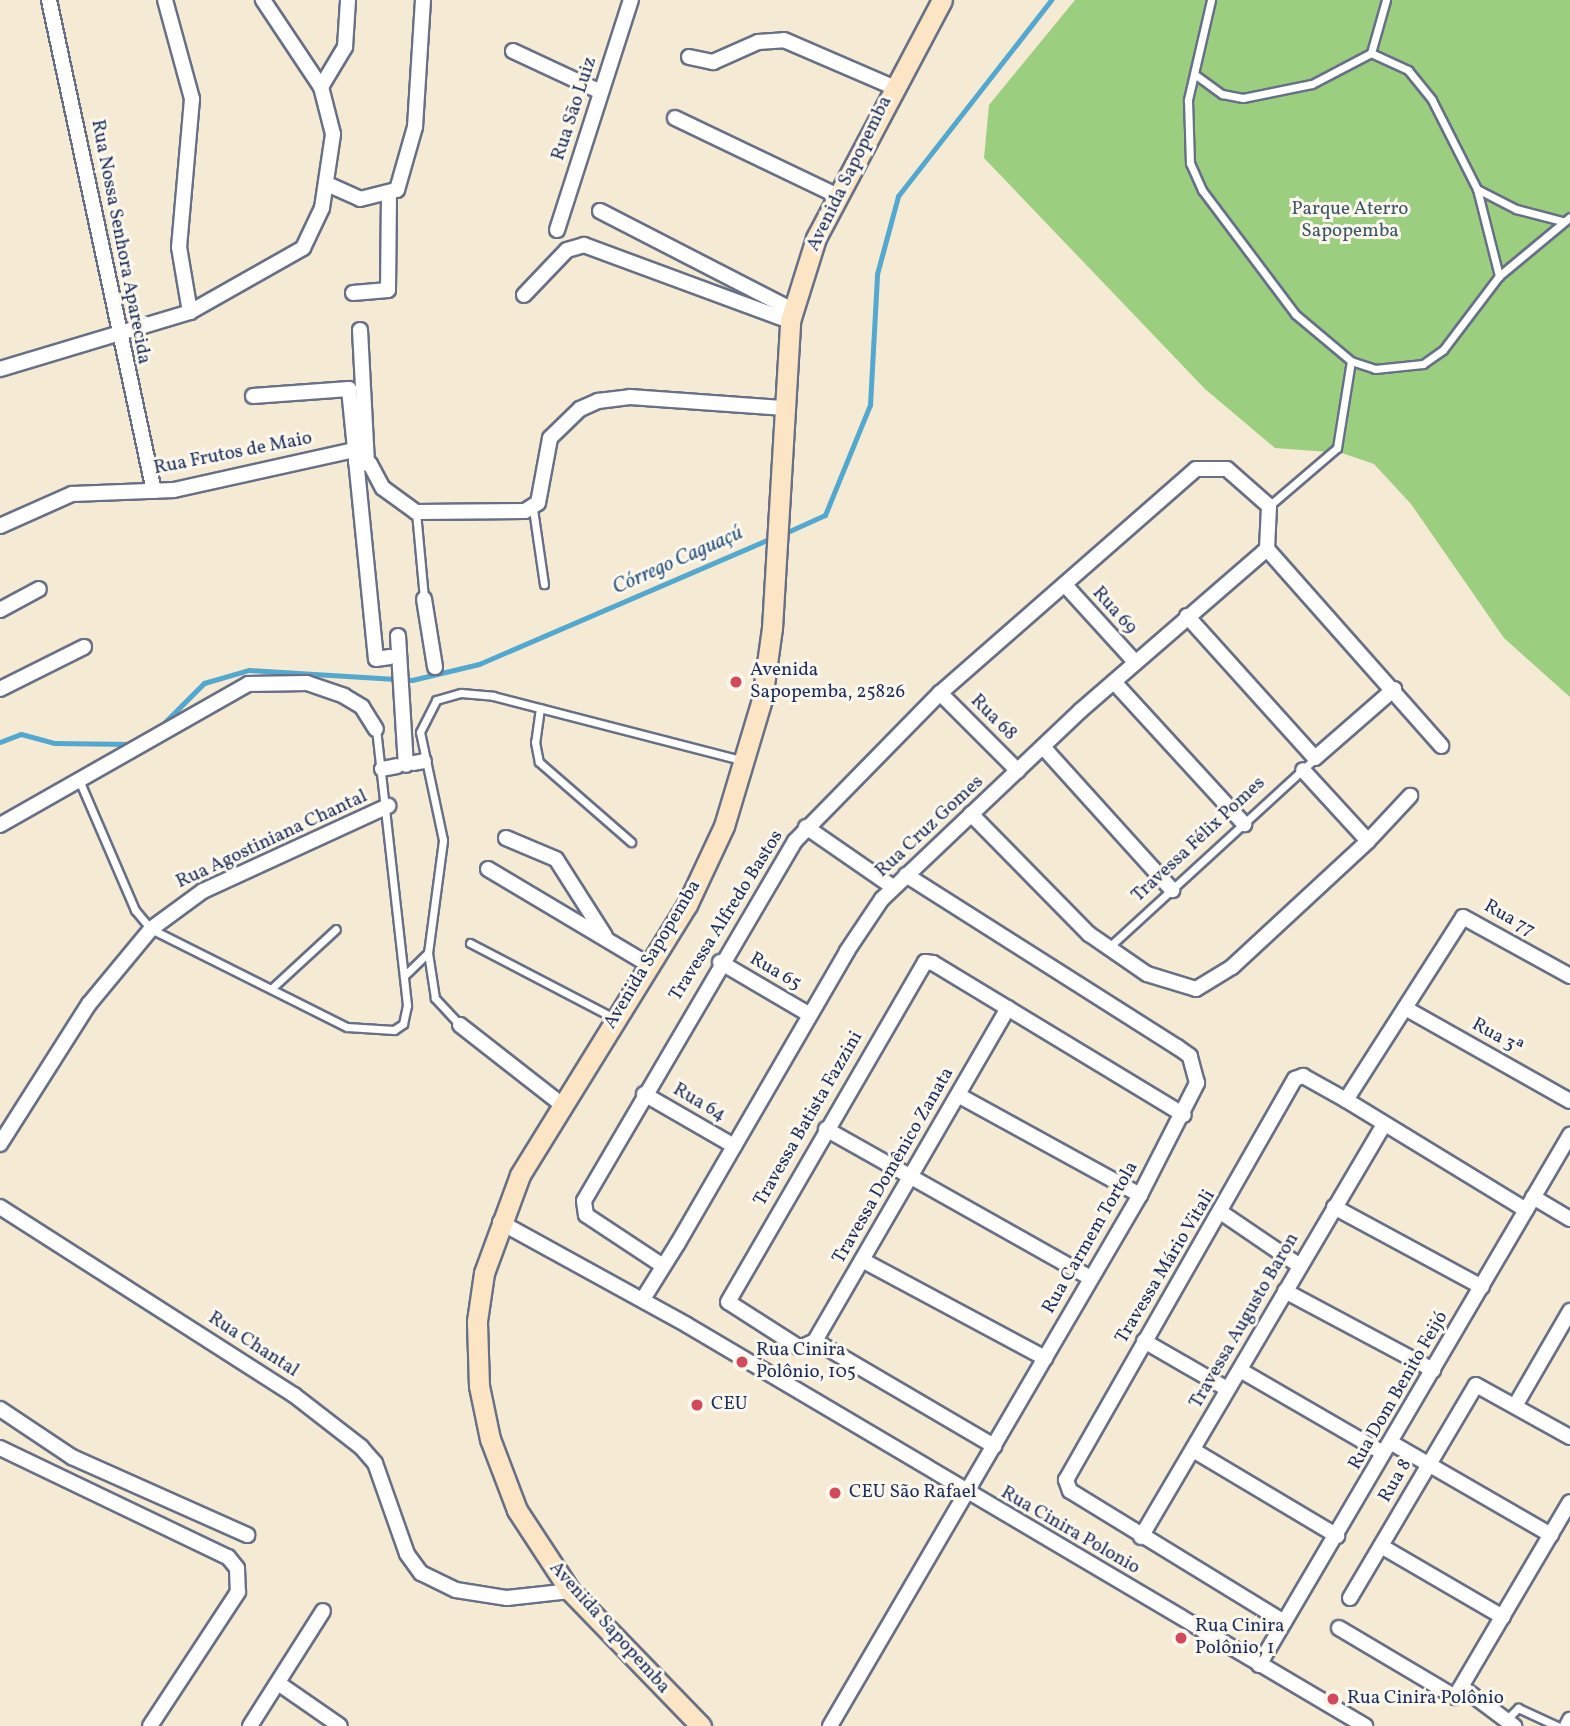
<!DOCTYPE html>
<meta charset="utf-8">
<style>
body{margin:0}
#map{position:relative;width:1570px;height:1726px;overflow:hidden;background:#f5ead3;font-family:Vollkorn,serif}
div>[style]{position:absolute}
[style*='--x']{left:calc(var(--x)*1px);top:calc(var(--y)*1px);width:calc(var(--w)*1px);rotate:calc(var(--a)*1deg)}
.green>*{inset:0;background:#9bce7f}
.stream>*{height:5px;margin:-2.5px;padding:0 2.5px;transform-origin:2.5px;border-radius:2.5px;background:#52a8ce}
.roads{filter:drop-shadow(2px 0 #677087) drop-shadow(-2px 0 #677087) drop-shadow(0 2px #677087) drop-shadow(0 -2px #677087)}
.lane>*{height:7px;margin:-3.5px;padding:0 3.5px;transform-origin:3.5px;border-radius:3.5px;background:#fff}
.street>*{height:14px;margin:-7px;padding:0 7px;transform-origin:7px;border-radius:7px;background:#fff}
.secondary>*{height:19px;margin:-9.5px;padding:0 9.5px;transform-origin:9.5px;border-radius:9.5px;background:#fce5c4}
.dots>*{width:19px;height:19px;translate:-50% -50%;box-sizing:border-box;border:4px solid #fbf7ec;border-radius:50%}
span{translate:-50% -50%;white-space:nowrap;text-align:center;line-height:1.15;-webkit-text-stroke:6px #fbf7ec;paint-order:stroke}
.street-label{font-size:19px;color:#1b2f5e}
.park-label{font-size:19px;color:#3b5766}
.poi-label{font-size:19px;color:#1b2f5e}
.left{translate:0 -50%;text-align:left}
.water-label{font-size:21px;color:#2e5985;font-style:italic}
</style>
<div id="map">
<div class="green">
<i style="clip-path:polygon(1075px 0,1570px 0,1570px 697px,1504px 638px,1411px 504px,1374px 464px,1342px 453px,1275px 448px,1205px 389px,984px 158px,989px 105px)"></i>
</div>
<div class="stream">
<i style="--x:783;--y:534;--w:46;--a:-24.3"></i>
<i style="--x:825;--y:515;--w:119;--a:-67.8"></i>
<i style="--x:870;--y:405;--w:131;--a:-86.9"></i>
<i style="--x:877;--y:274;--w:81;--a:-74.9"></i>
<i style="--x:898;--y:196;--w:249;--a:-52"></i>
<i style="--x:161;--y:726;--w:61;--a:-45"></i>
<i style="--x:204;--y:683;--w:47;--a:-16.1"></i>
<i style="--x:249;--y:670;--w:163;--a:3.5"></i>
<i style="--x:412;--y:680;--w:69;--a:-13.4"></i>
<i style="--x:479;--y:664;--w:321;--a:-23.3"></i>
<i style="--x:0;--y:742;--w:22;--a:-21"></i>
<i style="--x:21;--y:734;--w:34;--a:15"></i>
<i style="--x:54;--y:743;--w:78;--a:0.7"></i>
</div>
<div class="roads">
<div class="lane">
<i style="--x:1211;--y:0;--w:103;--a:103"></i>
<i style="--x:1188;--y:100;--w:63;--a:88.2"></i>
<i style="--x:1190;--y:163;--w:30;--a:66"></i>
<i style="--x:1202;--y:190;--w:155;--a:53.1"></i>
<i style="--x:1295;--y:314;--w:73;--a:40"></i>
<i style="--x:1351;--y:361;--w:25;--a:18"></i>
<i style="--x:1375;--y:369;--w:48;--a:-5.9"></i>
<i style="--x:1423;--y:364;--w:24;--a:-35"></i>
<i style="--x:1443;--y:350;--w:93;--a:-52.9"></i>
<i style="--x:1499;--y:276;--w:92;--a:-39.7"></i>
<i style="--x:1371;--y:53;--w:41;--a:24.7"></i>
<i style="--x:1408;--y:70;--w:38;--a:51"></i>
<i style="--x:1432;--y:100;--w:100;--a:63.2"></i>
<i style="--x:1477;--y:189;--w:90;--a:75.8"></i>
<i style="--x:1197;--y:76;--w:31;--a:36"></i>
<i style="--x:1222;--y:94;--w:21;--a:11"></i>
<i style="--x:1243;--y:98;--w:70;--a:-11.5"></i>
<i style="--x:1312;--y:84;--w:67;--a:-27.7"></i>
<i style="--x:1371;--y:53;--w:55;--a:-74.2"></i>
<i style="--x:1477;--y:189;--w:44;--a:27.1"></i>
<i style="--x:1516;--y:209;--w:48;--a:14.6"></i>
<i style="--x:1269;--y:506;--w:89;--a:-40.5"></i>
<i style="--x:1337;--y:448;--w:88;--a:-80.9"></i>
<i style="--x:533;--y:509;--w:76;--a:81.7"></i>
<i style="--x:416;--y:512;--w:87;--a:84.7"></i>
<i style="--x:540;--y:708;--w:34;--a:98"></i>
<i style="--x:535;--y:742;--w:20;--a:79"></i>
<i style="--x:539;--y:762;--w:122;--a:41"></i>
<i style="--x:79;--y:780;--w:142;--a:66.7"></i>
<i style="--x:135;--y:910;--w:25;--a:50"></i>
<i style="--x:151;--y:929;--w:219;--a:26.6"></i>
<i style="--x:347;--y:1027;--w:47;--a:3.7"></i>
<i style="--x:394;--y:1030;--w:11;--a:-34"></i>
<i style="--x:403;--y:1024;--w:19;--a:-78"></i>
<i style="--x:407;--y:1005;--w:278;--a:-96.4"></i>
<i style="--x:470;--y:943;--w:162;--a:27.5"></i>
<i style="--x:1108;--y:948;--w:281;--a:-42.5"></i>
<i style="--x:404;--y:976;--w:33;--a:-44"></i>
<i style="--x:271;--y:989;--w:88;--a:-42.7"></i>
<i style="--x:460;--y:1025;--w:37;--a:-133"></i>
<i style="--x:435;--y:998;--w:46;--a:-98.8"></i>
<i style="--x:428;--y:953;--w:114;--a:-82.4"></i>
<i style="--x:443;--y:840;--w:110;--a:-102"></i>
<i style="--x:420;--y:732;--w:36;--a:-63"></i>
<i style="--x:436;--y:700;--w:26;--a:-16"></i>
<i style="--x:461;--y:693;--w:32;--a:5"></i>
<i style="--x:493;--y:696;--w:256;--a:14.5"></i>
<i style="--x:1507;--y:1719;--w:16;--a:-45"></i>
<i style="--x:1518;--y:1708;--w:43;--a:24.8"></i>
</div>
<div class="street">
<i style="--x:49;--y:0;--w:502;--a:77.93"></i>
<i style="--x:165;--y:0;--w:103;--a:74.7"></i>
<i style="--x:192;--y:99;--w:149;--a:95"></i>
<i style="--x:179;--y:247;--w:66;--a:80.4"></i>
<i style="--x:513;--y:51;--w:97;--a:25"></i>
<i style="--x:689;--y:57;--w:25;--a:12"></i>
<i style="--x:713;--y:62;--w:49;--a:-24"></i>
<i style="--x:758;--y:42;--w:26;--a:-4"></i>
<i style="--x:784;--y:40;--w:119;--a:23.3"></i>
<i style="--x:321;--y:87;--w:47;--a:-59"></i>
<i style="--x:345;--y:47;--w:47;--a:-86.3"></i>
<i style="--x:675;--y:118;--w:178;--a:25.6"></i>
<i style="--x:327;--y:184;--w:36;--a:24"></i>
<i style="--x:360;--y:199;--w:38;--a:-14"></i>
<i style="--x:397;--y:190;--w:66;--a:-74.1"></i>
<i style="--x:415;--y:127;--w:127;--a:-86.4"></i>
<i style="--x:600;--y:211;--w:217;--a:27.2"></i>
<i style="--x:557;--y:230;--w:242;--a:-72.2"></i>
<i style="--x:353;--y:293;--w:35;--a:-5"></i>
<i style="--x:388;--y:290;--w:95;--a:-89.4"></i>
<i style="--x:524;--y:295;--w:62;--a:-46.3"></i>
<i style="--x:567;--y:250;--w:18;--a:-16"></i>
<i style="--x:584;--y:245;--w:220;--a:20.3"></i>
<i style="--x:360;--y:330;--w:133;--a:87"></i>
<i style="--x:0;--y:369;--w:198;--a:-16.7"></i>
<i style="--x:190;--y:312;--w:130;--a:-29.5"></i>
<i style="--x:303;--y:248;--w:44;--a:-64.6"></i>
<i style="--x:322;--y:208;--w:75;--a:-81.5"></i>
<i style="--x:333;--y:134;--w:49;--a:-104.3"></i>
<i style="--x:321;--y:87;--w:105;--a:-123.7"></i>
<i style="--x:253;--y:396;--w:96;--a:-4.2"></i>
<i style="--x:349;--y:389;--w:271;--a:84.3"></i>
<i style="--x:376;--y:659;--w:14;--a:-8"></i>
<i style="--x:356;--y:462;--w:14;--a:8"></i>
<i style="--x:370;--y:464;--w:27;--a:62"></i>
<i style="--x:383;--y:488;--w:41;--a:36"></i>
<i style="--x:416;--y:512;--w:109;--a:-0.5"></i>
<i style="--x:525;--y:511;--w:15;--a:-32"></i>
<i style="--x:538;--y:503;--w:66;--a:-79.5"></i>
<i style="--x:550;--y:438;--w:42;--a:-44"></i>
<i style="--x:580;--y:409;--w:20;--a:-24"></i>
<i style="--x:598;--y:401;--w:32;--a:-7"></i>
<i style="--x:630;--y:397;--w:152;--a:4.1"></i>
<i style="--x:0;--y:526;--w:79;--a:-24"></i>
<i style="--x:72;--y:494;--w:102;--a:-2.2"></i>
<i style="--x:174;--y:490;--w:185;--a:-12.5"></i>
<i style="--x:1267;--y:549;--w:263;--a:48.5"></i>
<i style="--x:1065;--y:585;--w:104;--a:47.7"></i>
<i style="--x:424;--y:599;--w:69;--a:80.8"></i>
<i style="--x:0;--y:610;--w:44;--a:-28.3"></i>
<i style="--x:1187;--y:616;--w:191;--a:48"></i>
<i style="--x:1315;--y:758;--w:105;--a:-41.1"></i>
<i style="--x:398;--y:636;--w:129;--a:86.5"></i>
<i style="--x:1114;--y:682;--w:193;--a:47.5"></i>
<i style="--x:0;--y:689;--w:94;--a:-26.6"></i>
<i style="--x:940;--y:693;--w:110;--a:45"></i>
<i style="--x:1043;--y:747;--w:193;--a:47.9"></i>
<i style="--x:414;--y:763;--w:10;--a:-11"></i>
<i style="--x:382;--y:769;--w:15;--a:-11"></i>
<i style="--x:971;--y:814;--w:168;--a:45.5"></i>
<i style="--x:1089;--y:934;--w:70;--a:34.6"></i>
<i style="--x:1147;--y:974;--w:51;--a:17"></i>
<i style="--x:1196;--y:989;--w:42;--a:-31.4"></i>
<i style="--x:1232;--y:967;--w:185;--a:-42.8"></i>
<i style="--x:1368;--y:841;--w:96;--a:-132.5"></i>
<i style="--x:0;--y:825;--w:285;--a:-29.6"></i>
<i style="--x:248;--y:684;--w:59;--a:-1"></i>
<i style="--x:307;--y:683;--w:39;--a:19"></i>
<i style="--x:344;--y:696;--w:21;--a:31"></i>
<i style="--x:362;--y:707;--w:26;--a:58"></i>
<i style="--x:806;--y:827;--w:106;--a:34.6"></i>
<i style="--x:506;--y:838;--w:54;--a:22.8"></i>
<i style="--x:556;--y:859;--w:91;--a:57.5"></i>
<i style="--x:1368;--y:841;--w:62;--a:-47"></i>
<i style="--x:488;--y:869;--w:187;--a:30.8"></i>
<i style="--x:720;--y:962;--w:104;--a:30.5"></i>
<i style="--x:1008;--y:1008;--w:385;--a:120.1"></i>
<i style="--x:815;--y:1341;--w:17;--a:155"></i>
<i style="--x:800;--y:1348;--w:85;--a:-147.4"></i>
<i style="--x:728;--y:1302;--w:393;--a:-59.9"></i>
<i style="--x:925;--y:962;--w:8;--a:7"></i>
<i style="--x:933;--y:963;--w:293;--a:31.2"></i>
<i style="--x:1405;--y:1008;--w:189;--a:29.4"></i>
<i style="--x:460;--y:1025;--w:127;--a:38"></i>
<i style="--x:644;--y:1094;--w:104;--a:30"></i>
<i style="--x:958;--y:1095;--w:208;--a:28.8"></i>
<i style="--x:1346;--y:1100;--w:217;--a:-57.4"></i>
<i style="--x:1463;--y:917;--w:122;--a:28.9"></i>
<i style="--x:826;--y:1129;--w:303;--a:29.4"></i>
<i style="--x:0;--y:1144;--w:166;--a:-57.6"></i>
<i style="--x:89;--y:1004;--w:97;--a:-50.4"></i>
<i style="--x:151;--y:929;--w:64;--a:-36.2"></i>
<i style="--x:203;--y:891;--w:204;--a:-24.7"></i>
<i style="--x:1533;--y:1197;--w:43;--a:30.7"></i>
<i style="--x:0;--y:1207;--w:349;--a:32.6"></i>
<i style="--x:294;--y:1395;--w:85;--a:37.8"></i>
<i style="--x:361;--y:1447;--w:21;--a:49"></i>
<i style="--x:375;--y:1463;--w:96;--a:70.6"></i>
<i style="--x:407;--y:1554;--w:24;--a:54"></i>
<i style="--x:421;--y:1573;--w:39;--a:26"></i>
<i style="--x:456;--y:1590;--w:52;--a:8.9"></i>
<i style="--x:507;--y:1598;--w:63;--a:-6.3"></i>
<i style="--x:1334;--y:1207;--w:168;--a:28.4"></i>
<i style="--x:1222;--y:1213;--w:94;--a:34.2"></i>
<i style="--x:500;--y:1222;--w:213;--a:28.8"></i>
<i style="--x:687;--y:1325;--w:788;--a:30.6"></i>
<i style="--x:862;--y:1260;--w:208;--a:28.2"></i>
<i style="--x:1285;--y:1291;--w:168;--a:28.1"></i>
<i style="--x:643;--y:1299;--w:66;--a:-58"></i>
<i style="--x:678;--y:1243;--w:337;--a:-59.9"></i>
<i style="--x:847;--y:951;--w:63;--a:-56.1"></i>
<i style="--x:882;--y:899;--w:273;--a:-43.5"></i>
<i style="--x:1080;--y:711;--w:247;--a:-40.9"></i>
<i style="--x:1267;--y:549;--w:43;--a:-87.3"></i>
<i style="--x:1269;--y:506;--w:56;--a:-138.6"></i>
<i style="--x:1227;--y:469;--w:31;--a:180"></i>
<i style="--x:1196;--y:469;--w:340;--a:138.8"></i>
<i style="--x:940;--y:693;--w:207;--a:134.4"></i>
<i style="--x:795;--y:841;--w:417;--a:120.4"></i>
<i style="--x:584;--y:1201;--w:14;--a:82"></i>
<i style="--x:586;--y:1215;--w:92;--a:33.5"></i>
<i style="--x:815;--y:1341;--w:208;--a:30.4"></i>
<i style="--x:1144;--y:1341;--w:96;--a:30"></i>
<i style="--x:1240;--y:1370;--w:165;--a:30.1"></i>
<i style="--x:1515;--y:1406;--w:110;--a:-59.9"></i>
<i style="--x:0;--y:1409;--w:87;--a:33.7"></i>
<i style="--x:72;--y:1457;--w:192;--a:24"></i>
<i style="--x:1390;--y:1442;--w:186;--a:30"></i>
<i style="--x:0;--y:1448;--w:253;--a:25.6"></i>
<i style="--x:228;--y:1557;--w:14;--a:51"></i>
<i style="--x:237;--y:1568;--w:24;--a:88"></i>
<i style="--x:238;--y:1592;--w:160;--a:123.3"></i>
<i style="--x:1193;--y:1450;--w:168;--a:30.8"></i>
<i style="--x:1141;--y:1537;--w:478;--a:-59.5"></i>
<i style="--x:1381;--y:1546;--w:141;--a:30.2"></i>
<i style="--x:1350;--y:1598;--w:247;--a:-59.4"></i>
<i style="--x:1476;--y:1385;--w:107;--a:29"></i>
<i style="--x:1284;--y:1622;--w:251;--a:-148.5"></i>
<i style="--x:1070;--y:1491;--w:12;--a:-110"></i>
<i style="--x:1066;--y:1480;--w:462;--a:-60.3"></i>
<i style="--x:1295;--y:1079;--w:9;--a:-21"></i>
<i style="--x:1303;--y:1076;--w:49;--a:29.2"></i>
<i style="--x:1346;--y:1100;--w:211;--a:31.4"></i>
<i style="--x:1339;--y:1628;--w:135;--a:30.7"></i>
<i style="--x:1455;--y:1697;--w:226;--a:-59.5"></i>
<i style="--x:1259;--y:1665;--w:615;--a:-59.6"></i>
<i style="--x:278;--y:1683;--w:75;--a:34.7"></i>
<i style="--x:1463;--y:1688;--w:64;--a:36.7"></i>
<i style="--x:250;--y:1726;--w:136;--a:-57.6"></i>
<i style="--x:830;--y:1726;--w:615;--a:-59.72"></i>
<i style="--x:1140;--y:1195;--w:126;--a:-63"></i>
<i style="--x:1197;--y:1083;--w:28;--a:-105"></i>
<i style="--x:1190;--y:1056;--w:16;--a:-145"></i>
<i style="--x:1177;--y:1047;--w:321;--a:-147.6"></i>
<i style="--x:1567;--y:1726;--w:7;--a:-63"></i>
</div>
<div class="secondary">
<i style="--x:701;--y:1726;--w:188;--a:-134.1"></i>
<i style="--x:570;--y:1591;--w:97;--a:-123.2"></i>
<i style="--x:517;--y:1510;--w:76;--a:-110.8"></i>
<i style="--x:490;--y:1439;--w:54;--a:-101.7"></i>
<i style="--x:479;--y:1386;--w:65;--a:-91.8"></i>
<i style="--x:477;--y:1321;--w:49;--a:-81.7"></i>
<i style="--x:484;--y:1273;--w:104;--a:-69.8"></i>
<i style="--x:520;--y:1175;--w:317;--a:-58.3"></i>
<i style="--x:687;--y:905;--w:87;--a:-64.9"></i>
<i style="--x:724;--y:826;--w:133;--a:-73.3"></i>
<i style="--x:762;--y:699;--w:72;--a:-82"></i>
<i style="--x:772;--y:628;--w:308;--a:-86.6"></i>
<i style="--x:790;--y:321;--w:87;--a:-72.6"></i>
<i style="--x:816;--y:238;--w:269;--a:-62.1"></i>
</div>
</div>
<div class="dots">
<i style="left:736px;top:682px;background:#d1495b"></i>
<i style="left:742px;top:1362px;background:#d1495b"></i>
<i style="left:697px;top:1405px;background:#d1495b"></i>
<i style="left:835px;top:1493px;background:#d1495b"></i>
<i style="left:1181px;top:1638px;background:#d1495b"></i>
<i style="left:1333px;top:1699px;background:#d1495b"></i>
</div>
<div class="street-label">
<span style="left:575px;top:109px;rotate:-72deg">Rua São Luiz</span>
<span style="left:850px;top:174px;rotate:-64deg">Avenida Sapopemba</span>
<span style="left:120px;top:242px;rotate:79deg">Rua Nossa Senhora Aparecida</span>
<span style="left:233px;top:454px;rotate:-11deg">Rua Frutos de Maio</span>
<span style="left:1114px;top:611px;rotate:48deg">Rua 69</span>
<span style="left:993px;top:718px;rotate:45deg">Rua 68</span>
<span style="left:930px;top:827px;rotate:-43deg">Rua Cruz Gomes</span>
<span style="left:272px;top:840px;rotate:-25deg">Rua Agostiniana Chantal</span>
<span style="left:1199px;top:840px;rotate:-43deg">Travessa Félix Pomes</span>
<span style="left:727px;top:916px;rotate:-58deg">Travessa Alfredo Bastos</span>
<span style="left:1509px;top:919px;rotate:30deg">Rua 77</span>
<span style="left:653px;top:955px;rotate:-59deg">Avenida Sapopemba</span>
<span style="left:775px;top:972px;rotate:30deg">Rua 65</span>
<span style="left:1497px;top:1037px;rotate:29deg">Rua 3ª</span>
<span style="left:699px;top:1103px;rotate:30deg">Rua 64</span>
<span style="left:809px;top:1119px;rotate:-60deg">Travessa Batista Fazzini</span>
<span style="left:894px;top:1166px;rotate:-60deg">Travessa Domênico Zanata</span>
<span style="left:1091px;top:1238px;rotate:-60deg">Rua Carmem Tortola</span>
<span style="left:1166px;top:1267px;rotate:-59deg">Travessa Mário Vitali</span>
<span style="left:1245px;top:1321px;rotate:-60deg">Travessa Augusto Baron</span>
<span style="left:253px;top:1345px;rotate:33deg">Rua Chantal</span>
<span style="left:1399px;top:1391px;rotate:-60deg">Rua Dom Benito Feijó</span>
<span style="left:1396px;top:1481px;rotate:-60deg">Rua 8</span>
<span style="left:1070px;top:1531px;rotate:30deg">Rua Cinira Polonio</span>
<span style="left:609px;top:1628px;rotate:48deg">Avenida Sapopemba</span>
</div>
<div class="park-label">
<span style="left:1350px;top:221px">Parque Aterro<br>Sapopemba</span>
</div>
<div class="poi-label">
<span class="left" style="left:750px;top:682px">Avenida<br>Sapopemba, 25826</span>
<span class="left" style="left:756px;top:1362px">Rua Cinira<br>Polônio, 105</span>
<span class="left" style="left:711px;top:1405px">CEU</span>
<span class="left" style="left:849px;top:1493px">CEU São Rafael</span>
<span class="left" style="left:1195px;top:1638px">Rua Cinira<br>Polônio, 1</span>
<span class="left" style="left:1347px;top:1699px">Rua Cinira Polônio</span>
</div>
<div class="water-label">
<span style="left:678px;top:561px;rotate:-24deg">Córrego Caguaçú</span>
</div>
</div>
